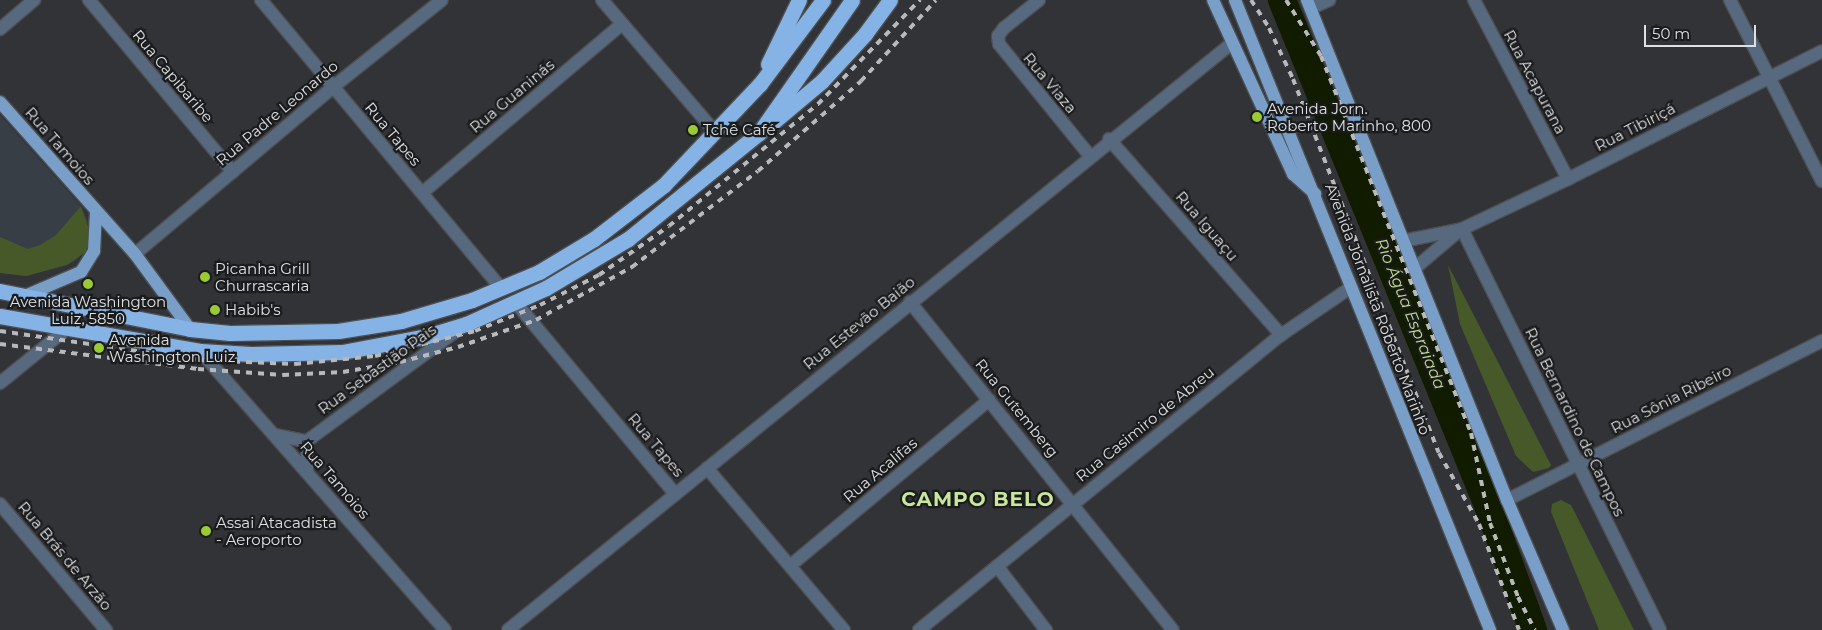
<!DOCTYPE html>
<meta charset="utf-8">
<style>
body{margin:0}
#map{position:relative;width:1822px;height:630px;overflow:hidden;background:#313337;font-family:Montserrat,sans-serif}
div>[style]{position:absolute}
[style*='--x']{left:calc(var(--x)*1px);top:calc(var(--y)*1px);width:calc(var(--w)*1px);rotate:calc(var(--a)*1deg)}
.built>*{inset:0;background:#373e46}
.green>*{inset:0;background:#475829}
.river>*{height:28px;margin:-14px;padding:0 14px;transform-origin:14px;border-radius:14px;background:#111b00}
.roads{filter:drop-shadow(1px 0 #4d4f52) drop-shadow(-1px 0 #4d4f52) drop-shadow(0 1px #4d4f52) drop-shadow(0 -1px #4d4f52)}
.minor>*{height:12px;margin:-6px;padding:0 6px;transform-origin:6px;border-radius:6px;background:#57697e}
.major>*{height:12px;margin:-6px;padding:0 6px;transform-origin:6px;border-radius:6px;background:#799ec8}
.highway>*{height:15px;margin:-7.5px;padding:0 7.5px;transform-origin:7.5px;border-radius:7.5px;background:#86b3e6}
.rail>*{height:4px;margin-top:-2px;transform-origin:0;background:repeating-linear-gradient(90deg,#b7b9bc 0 6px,transparent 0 12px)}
.dots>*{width:14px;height:14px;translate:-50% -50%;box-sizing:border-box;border:2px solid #1a1b1c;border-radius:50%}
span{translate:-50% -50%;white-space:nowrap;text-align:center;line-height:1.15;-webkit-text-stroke:4.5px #1a1b1c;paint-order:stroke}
.street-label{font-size:15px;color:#dee0e2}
.poi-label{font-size:15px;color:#dee0e2}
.left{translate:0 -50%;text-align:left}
.water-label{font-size:16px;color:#c0e18a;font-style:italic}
.district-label{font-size:20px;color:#c9e69d;font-weight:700;letter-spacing:1px}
.scale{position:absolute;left:1644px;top:25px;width:112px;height:22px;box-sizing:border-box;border:2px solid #dee0e2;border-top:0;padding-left:6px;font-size:15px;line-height:18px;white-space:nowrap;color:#dee0e2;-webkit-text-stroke:4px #1a1b1c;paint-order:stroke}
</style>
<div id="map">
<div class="built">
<i style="clip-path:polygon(0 115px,81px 206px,88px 222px,78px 259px,67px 265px,26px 276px,0 273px)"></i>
</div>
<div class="green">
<i style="clip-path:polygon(81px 206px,90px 232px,86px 252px,67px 265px,26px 276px,0 273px,0 237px,28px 249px,40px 245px,56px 235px)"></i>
<i style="clip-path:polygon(1448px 265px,1551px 465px,1549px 468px,1533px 472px,1516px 456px,1460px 324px)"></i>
<i style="clip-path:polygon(1561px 500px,1571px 505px,1634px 630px,1599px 630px,1551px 512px,1552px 504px)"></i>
</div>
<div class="river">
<i style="--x:1282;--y:0;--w:549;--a:67.83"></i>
<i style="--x:1489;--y:508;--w:130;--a:70.2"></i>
</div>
<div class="roads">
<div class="minor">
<i style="--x:89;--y:0;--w:224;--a:50.1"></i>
<i style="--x:261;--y:0;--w:376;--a:50.2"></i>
<i style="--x:602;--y:0;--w:174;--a:49.4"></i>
<i style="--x:1039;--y:0;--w:45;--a:141.3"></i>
<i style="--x:1004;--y:28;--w:10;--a:127"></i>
<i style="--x:998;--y:36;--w:8;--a:83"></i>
<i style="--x:999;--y:44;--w:144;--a:50.9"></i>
<i style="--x:1474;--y:0;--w:202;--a:62.3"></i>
<i style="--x:1730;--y:0;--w:203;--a:63.1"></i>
<i style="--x:1311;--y:8;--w:20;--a:-24"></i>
<i style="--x:0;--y:29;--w:45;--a:-40.5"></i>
<i style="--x:1109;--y:139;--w:261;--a:48.7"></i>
<i style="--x:422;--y:193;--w:262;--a:-40.2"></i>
<i style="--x:1462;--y:229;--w:447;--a:63.7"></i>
<i style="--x:1403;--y:241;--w:60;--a:-11.5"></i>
<i style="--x:1462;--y:229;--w:117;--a:-25.3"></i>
<i style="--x:1568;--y:179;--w:284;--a:-26.7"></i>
<i style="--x:135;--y:254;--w:259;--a:-40.1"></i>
<i style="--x:333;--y:87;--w:139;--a:-38.6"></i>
<i style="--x:1414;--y:269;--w:60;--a:-40.3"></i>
<i style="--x:910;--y:302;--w:420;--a:51.3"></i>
<i style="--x:516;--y:303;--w:249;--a:50.2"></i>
<i style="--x:200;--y:351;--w:371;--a:48.7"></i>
<i style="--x:0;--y:383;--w:89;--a:-39.1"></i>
<i style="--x:275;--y:435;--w:33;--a:11"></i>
<i style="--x:307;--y:441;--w:190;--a:-36.4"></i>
<i style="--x:707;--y:468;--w:212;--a:49.8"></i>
<i style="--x:307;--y:472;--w:31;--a:-90"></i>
<i style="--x:1507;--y:500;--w:353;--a:-26.8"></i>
<i style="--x:0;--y:504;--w:165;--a:49.9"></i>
<i style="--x:791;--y:565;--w:258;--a:-39.8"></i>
<i style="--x:997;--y:566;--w:81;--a:52.6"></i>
<i style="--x:508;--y:630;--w:932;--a:-39.03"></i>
<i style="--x:919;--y:630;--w:467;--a:-39.2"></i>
<i style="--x:1281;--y:335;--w:83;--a:-34.3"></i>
</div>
<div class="major">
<i style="--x:1213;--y:0;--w:192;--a:65.3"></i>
<i style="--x:1293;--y:174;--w:30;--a:42"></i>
<i style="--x:1235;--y:0;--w:680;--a:67.96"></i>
<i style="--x:1307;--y:0;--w:539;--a:68.2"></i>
<i style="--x:1507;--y:500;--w:142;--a:66.7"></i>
<i style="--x:0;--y:102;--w:203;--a:48.4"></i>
<i style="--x:135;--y:254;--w:93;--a:53.7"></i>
<i style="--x:27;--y:295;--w:59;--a:-23.1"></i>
<i style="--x:81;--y:272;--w:25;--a:-58"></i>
<i style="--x:94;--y:251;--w:39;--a:-87"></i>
</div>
<div class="highway">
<i style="--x:768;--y:64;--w:71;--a:-64.2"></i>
<i style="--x:772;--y:123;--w:65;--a:-40"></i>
<i style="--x:822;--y:81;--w:64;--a:-47.5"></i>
<i style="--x:865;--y:34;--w:42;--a:-53.7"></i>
<i style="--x:0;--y:291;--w:194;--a:11.3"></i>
<i style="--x:190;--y:329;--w:40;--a:5.7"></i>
<i style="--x:230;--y:333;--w:108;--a:-1.1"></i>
<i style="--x:338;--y:331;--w:64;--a:-9"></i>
<i style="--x:401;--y:321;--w:74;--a:-16.5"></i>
<i style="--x:472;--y:300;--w:73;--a:-22.7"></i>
<i style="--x:539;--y:272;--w:64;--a:-31"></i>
<i style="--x:594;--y:239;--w:88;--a:-37.6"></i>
<i style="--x:664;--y:185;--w:139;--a:-46.5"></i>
<i style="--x:760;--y:84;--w:105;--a:-53.1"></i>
<i style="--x:0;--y:316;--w:203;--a:9.9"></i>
<i style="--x:200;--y:351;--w:51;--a:3.4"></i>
<i style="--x:251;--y:354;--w:91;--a:-1.3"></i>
<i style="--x:342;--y:352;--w:86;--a:-10.7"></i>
<i style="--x:427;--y:336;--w:41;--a:-17.1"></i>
<i style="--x:466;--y:324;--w:88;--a:-24.2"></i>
<i style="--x:546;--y:288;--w:96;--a:-30.9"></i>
<i style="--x:628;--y:239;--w:169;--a:-39"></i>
<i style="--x:759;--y:133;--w:162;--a:-55"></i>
</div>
</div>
<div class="rail">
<i style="--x:1251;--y:0;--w:33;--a:57"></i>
<i style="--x:1269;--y:28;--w:56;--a:64.8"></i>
<i style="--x:1293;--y:79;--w:401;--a:68.7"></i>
<i style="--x:1439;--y:453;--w:81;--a:60.6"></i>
<i style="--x:1479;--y:524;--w:113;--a:69.3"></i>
<i style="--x:1286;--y:0;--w:66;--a:58"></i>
<i style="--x:1321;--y:56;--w:406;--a:68.3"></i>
<i style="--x:1471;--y:433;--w:92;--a:78.1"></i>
<i style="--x:1490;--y:523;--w:79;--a:69.3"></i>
<i style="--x:1518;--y:597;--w:37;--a:63"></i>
<i style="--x:0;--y:331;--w:200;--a:8.3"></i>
<i style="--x:198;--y:360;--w:97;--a:2.4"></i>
<i style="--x:295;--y:364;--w:80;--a:-5.7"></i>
<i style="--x:375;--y:356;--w:103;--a:-14"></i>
<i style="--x:475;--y:331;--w:70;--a:-21.8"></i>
<i style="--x:540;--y:305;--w:66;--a:-27"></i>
<i style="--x:599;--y:275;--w:85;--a:-35"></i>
<i style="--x:669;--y:226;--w:193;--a:-39.3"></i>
<i style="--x:818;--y:104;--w:146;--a:-45.6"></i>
<i style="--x:0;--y:344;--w:200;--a:7.2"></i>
<i style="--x:198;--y:369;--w:85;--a:4"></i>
<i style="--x:283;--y:375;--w:60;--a:-2.9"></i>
<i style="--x:343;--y:372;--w:58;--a:-10"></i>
<i style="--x:400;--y:362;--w:60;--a:-14.5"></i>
<i style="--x:458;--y:347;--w:83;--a:-19.1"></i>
<i style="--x:536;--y:320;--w:110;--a:-28.9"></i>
<i style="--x:632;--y:267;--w:158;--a:-37.3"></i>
<i style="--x:758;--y:171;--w:137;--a:-41.1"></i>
<i style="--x:861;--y:81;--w:110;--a:-47.2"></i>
</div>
<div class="dots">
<i style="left:1257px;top:117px;background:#9bcb32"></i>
<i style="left:693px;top:130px;background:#9bcb32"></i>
<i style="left:205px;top:277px;background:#9bcb32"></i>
<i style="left:88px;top:284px;background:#9bcb32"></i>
<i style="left:215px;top:310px;background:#9bcb32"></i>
<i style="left:99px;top:348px;background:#9bcb32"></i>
<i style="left:206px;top:531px;background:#9bcb32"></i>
</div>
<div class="street-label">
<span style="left:173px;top:76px;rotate:50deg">Rua Capibaribe</span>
<span style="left:1535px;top:82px;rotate:62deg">Rua Acapurana</span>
<span style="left:1050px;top:83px;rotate:50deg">Rua Viaza</span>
<span style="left:512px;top:96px;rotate:-40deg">Rua Guaninás</span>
<span style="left:277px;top:113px;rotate:-40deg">Rua Padre Leonardo</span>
<span style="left:1635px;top:127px;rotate:-27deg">Rua Tibiriçá</span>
<span style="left:393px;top:134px;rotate:50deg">Rua Tapes</span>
<span style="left:60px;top:146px;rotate:49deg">Rua Tamoios</span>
<span style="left:1207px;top:226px;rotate:49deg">Rua Iguaçu</span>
<span style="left:1378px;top:309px;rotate:69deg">Avenida Jornalista Roberto Marinho</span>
<span style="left:859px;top:323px;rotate:-39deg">Rua Estevão Baião</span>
<span style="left:377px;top:369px;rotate:-36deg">Rua Sebastião Pais</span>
<span style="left:1671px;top:399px;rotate:-27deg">Rua Sônia Ribeiro</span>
<span style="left:1017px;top:408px;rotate:51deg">Rua Gutemberg</span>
<span style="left:1575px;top:422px;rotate:64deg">Rua Bernardino de Campos</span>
<span style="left:1145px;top:424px;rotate:-39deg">Rua Casimiro de Abreu</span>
<span style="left:656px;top:445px;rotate:50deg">Rua Tapes</span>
<span style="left:880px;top:470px;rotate:-40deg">Rua Acalifas</span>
<span style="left:335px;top:480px;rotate:49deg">Rua Tamoios</span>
<span style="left:65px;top:556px;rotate:50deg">Rua Brás de Arzão</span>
</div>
<div class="poi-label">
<span class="left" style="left:1267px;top:117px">Avenida Jorn.<br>Roberto Marinho, 800</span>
<span class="left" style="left:703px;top:130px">Tchê Café</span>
<span class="left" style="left:215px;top:277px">Picanha Grill<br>Churrascaria</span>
<span style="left:88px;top:310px">Avenida Washington<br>Luiz, 5850</span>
<span class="left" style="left:225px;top:310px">Habib's</span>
<span class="left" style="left:109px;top:348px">Avenida<br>Washington Luiz</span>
<span class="left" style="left:216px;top:531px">Assai Atacadista<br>- Aeroporto</span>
</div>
<div class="water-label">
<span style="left:1410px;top:314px;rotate:68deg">Rio Água Espraiada</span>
</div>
<div class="district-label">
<span style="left:978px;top:499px">CAMPO BELO</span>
</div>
<div class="scale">50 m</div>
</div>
